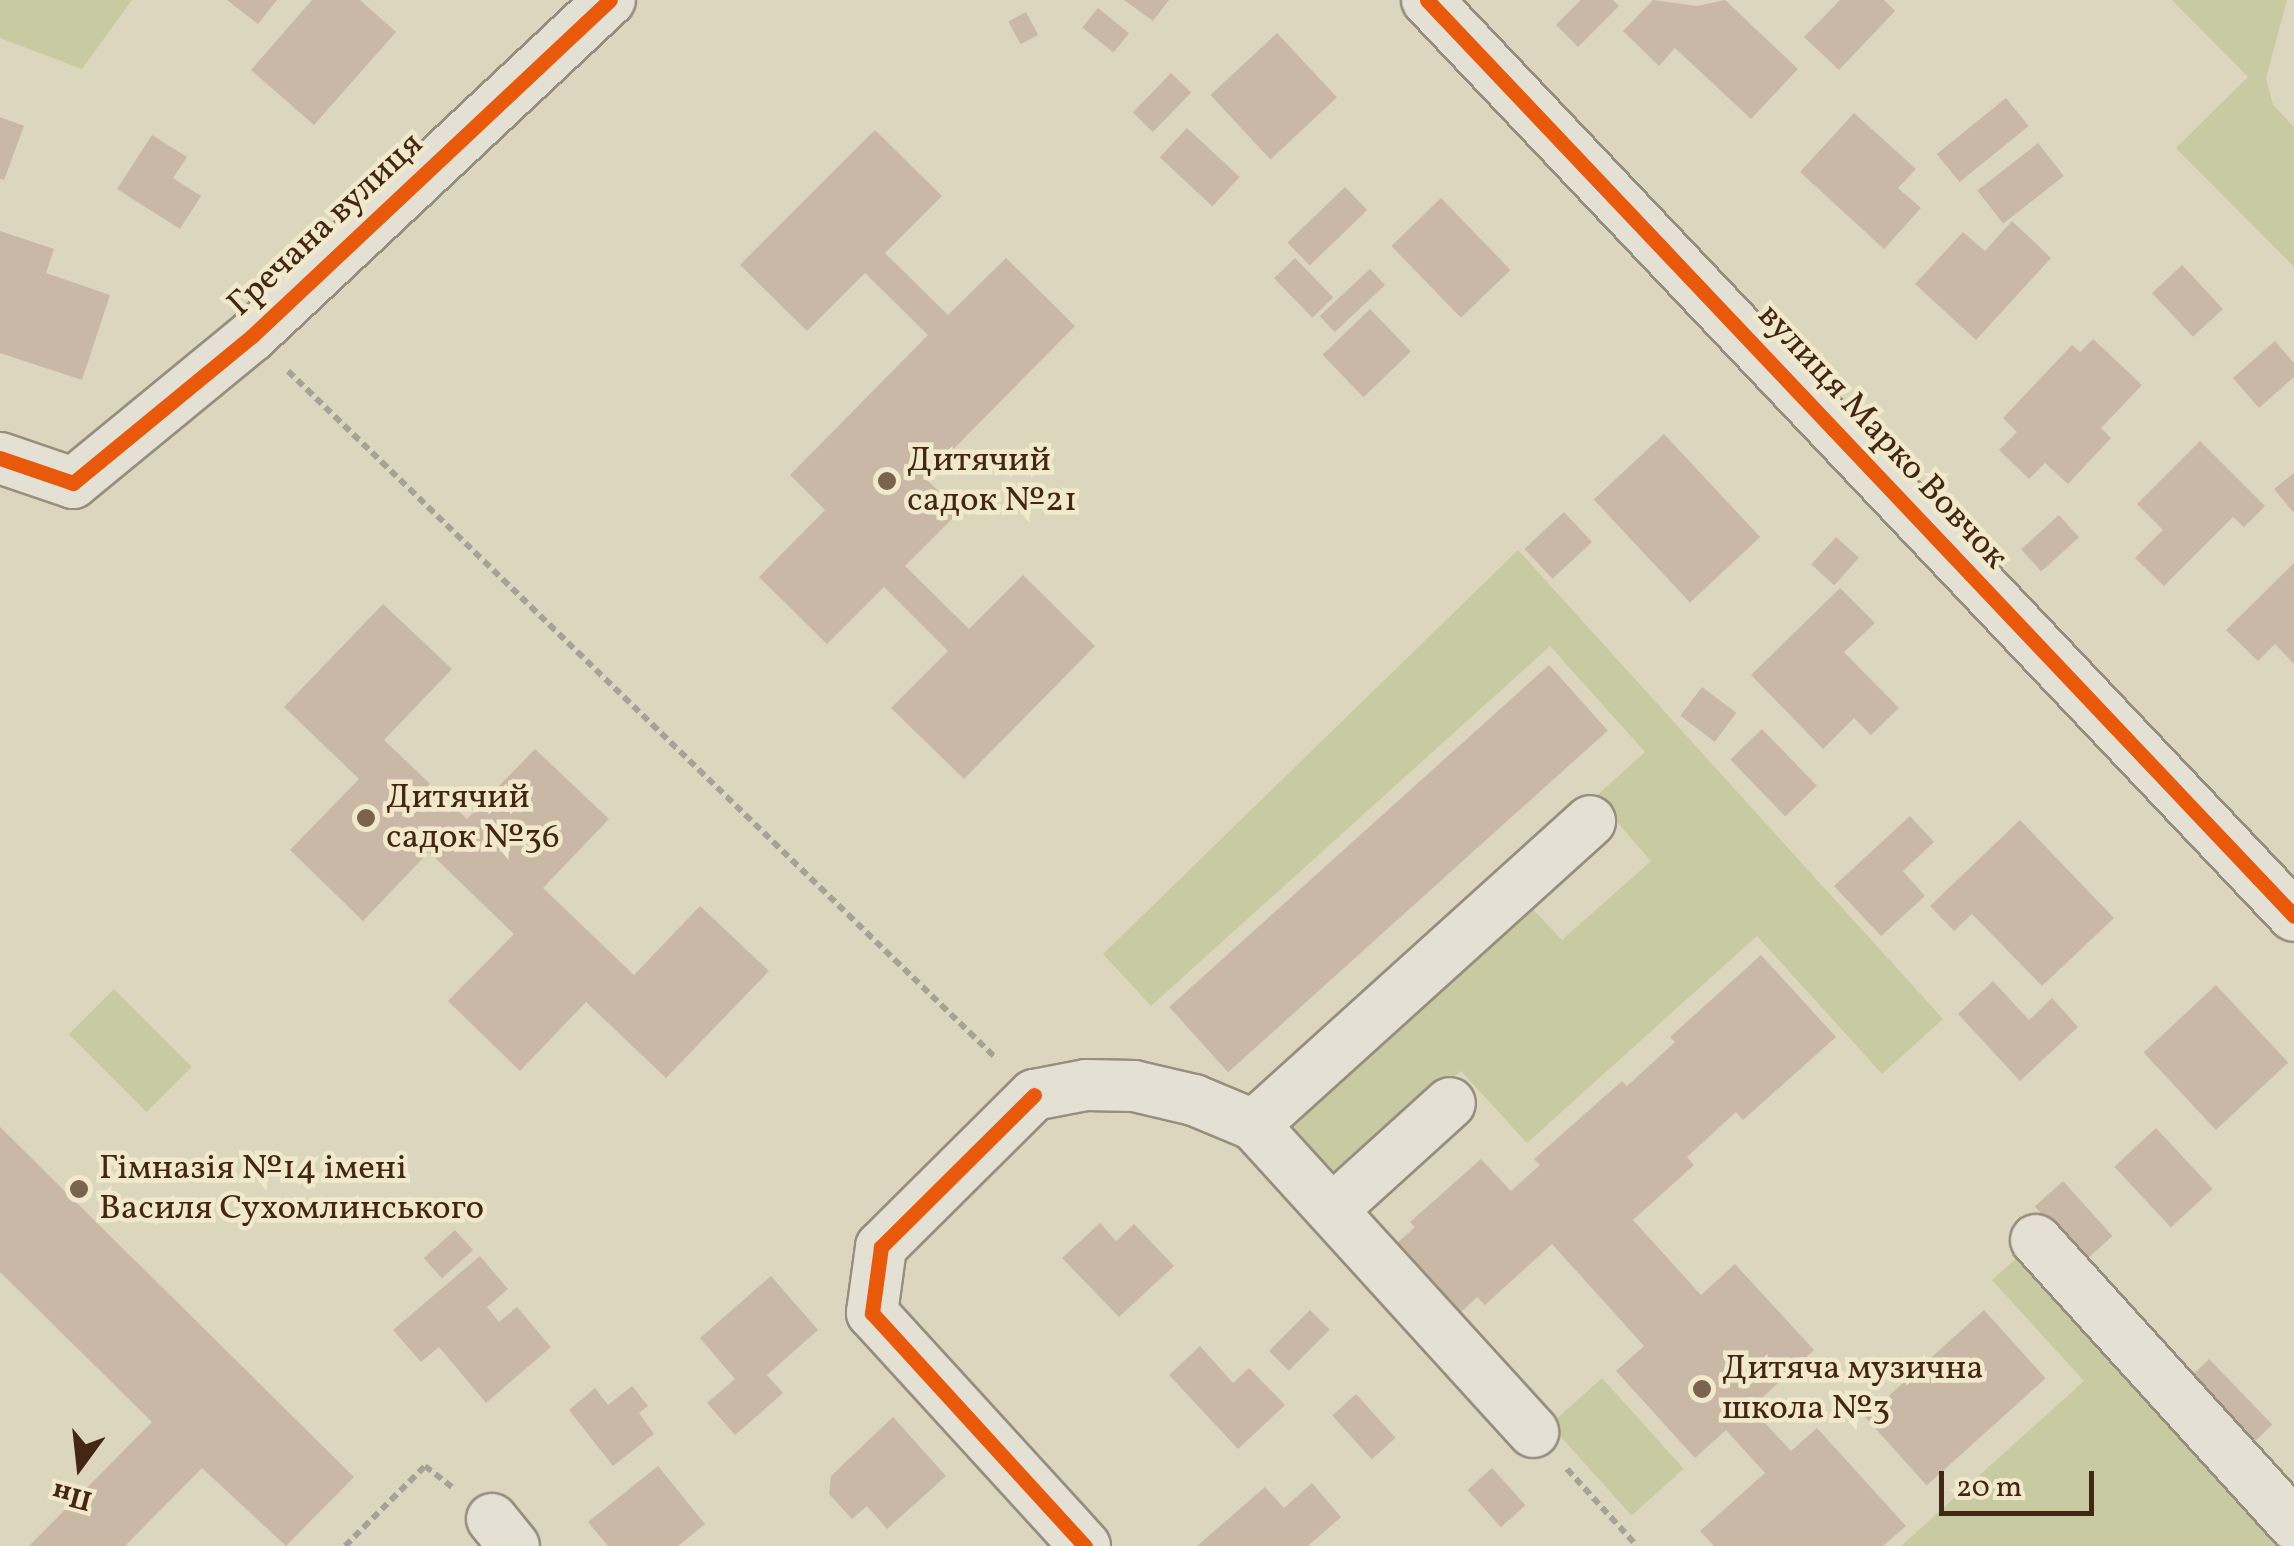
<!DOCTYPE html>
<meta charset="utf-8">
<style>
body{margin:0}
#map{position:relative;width:2294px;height:1546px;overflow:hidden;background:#ddd6be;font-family:Vollkorn,serif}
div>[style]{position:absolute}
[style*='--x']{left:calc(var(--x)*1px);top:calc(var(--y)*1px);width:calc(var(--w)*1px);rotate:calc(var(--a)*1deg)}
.green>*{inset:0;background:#c8caa2;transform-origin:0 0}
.building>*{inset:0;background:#cab8a7;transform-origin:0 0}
.path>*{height:6px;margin-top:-3px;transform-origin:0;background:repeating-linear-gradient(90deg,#a7a197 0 8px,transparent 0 13px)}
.roads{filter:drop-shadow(2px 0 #978e7f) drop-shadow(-2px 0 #978e7f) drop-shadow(0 2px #978e7f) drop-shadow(0 -2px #978e7f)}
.minor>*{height:50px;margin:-25px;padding:0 25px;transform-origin:25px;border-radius:25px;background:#e4e0d4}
.cycleway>*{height:15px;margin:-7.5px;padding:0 7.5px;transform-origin:7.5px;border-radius:7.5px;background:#e8590c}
.dots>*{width:28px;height:28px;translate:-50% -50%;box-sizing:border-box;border:5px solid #f1e9cc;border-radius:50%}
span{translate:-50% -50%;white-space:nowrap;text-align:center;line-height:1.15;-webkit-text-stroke:9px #f1e9cc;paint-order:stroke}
.street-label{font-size:35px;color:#452513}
.poi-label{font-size:35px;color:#452513}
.left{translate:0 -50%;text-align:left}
.north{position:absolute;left:30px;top:1416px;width:100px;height:100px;-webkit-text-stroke:8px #f1e9cc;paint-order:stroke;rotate:195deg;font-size:28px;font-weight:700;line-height:40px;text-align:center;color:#452513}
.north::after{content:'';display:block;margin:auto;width:35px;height:45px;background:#452513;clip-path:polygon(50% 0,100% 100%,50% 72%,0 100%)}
.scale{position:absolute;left:1939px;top:1471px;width:155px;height:45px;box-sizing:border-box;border:5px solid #452513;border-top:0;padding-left:12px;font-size:30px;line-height:35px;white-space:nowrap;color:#452513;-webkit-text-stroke:8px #f1e9cc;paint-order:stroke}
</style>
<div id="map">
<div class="green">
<i style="clip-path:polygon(0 0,132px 0,82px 69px,0 38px)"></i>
<i style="clip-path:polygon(2172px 0,2287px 0,2266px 78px,2273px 105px,2294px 127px,2294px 267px,2176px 148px,2248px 77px)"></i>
<i style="clip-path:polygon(1518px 550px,1943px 1019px,1882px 1074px,1757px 936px,1527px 1143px,1461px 1071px,1335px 1184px,1282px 1125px,1527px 903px,1562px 940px,1651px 861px,1595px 797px,1645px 752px,1550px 646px,1151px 1006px,1103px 954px)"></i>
<i style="left:114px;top:989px;width:110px;height:64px;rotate:45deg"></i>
<i style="clip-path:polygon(2021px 1254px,2287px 1546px,1901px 1546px,2084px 1381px,1992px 1280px)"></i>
<i style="left:1602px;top:1378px;width:122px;height:70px;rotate:48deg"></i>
</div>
<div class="building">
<i style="clip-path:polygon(227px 0,277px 0,258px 24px)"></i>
<i style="clip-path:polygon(312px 0,360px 0,396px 32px,314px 125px,251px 70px)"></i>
<i style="clip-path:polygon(1124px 0,1169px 0,1153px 21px)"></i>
<i style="clip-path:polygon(1581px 0,1613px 0,1619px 6px,1578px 47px,1556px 25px)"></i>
<i style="clip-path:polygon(1653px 0,1697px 6px,1725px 0,1798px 69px,1751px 119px,1675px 48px,1659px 66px,1623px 31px)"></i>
<i style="clip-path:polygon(1840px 0,1884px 0,1895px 11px,1839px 70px,1804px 37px)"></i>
<i style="left:1098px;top:8px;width:40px;height:25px;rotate:39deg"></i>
<i style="left:1026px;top:12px;width:26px;height:20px;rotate:62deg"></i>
<i style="left:1277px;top:33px;width:88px;height:91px;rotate:47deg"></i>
<i style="left:1171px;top:73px;width:28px;height:55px;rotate:44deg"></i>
<i style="left:2006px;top:98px;width:36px;height:89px;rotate:51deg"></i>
<i style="clip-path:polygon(1854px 113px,1916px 169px,1898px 188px,1921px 208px,1884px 249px,1800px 172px)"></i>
<i style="clip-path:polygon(0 117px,24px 126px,4px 180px,0 179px)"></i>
<i style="left:1187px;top:128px;width:72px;height:40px;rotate:43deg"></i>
<i style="clip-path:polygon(875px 130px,942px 196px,885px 253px,948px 315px,1006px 258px,1075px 326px,925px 478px,959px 512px,905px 566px,969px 629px,1023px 575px,1095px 646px,964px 779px,891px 708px,948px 651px,884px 587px,827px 644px,759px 577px,825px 510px,790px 475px,928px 335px,865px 273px,807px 331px,740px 265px)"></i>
<i style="clip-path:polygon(152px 135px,187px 157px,173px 178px,201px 196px,180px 229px,117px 189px)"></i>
<i style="left:2038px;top:143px;width:42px;height:77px;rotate:52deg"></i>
<i style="left:1345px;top:187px;width:32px;height:80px;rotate:46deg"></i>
<i style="left:1441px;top:198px;width:100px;height:69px;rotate:46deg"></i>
<i style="clip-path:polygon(2012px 221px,2051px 258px,1976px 340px,1915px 284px,1963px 232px,1985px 251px)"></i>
<i style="clip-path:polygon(0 231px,54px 249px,46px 273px,110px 295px,82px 380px,0 353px)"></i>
<i style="left:1295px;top:258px;width:55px;height:29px;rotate:46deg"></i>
<i style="left:2182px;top:265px;width:60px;height:41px;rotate:47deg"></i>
<i style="left:1370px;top:269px;width:22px;height:69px;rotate:47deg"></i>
<i style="left:1370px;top:309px;width:59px;height:66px;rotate:46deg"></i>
<i style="clip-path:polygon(2093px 339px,2142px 385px,2101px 428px,2111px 438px,2068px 484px,2045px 463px,2029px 479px,1999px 450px,2017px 432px,2003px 418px,2072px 345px,2080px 352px)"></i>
<i style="clip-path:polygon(2275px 341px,2294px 363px,2294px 377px,2259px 408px,2233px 378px)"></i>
<i style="left:1664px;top:434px;width:141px;height:96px;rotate:47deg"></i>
<i style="clip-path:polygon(2200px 441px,2265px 506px,2244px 527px,2233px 517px,2164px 586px,2135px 558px,2163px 530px,2137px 504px)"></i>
<i style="clip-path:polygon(2294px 473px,2294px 513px,2274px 489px)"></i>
<i style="left:1564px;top:512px;width:41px;height:54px;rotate:47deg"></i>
<i style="left:2059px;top:515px;width:30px;height:51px;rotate:48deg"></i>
<i style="left:1836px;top:537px;width:31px;height:37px;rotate:42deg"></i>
<i style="clip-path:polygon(2294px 563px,2294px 664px,2275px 644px,2258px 661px,2226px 630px)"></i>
<i style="clip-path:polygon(1840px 588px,1875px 623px,1844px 652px,1899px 708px,1871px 735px,1854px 718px,1823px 749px,1751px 675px)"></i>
<i style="clip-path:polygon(383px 604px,452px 669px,384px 740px,467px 819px,535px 749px,609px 819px,543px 888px,634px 975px,700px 906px,769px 971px,666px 1078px,586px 1002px,520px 1071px,448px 1001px,514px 934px,429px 852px,363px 921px,290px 850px,359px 779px,284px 707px)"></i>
<i style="left:1549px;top:665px;width:88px;height:511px;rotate:48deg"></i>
<i style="left:1702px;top:687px;width:43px;height:36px;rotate:37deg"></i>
<i style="left:1762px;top:729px;width:79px;height:44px;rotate:46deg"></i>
<i style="clip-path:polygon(1910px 816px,1934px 842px,1903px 871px,1925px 896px,1881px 936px,1834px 886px)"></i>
<i style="clip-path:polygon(2020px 820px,2114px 918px,2042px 986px,1972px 914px,1954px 931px,1930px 906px)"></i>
<i style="clip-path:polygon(1761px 955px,1836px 1037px,1743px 1120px,1736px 1112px,1687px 1157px,1694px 1165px,1633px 1220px,1701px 1295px,1735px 1264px,1814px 1350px,1751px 1408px,1791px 1451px,1817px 1428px,1906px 1526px,1883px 1546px,1714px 1546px,1700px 1531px,1765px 1473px,1726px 1430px,1695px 1458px,1616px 1371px,1644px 1346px,1552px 1244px,1485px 1305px,1477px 1297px,1460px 1313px,1397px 1243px,1415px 1227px,1410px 1222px,1481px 1159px,1511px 1191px,1540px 1165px,1534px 1159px,1622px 1081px,1627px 1086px,1675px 1042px,1670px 1037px)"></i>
<i style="clip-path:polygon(1993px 981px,2029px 1020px,2052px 998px,2078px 1027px,2020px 1081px,1958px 1014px)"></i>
<i style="left:2216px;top:985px;width:106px;height:99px;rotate:47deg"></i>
<i style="clip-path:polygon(0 1127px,354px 1477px,286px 1546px,202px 1468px,125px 1546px,29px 1546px,152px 1422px,0 1272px)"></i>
<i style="left:2156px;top:1128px;width:83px;height:57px;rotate:47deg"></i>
<i style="left:2063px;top:1181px;width:74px;height:38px;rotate:48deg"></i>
<i style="clip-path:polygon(1100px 1223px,1116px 1241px,1134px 1224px,1174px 1266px,1119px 1317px,1062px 1258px)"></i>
<i style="left:455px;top:1230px;width:27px;height:42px;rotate:48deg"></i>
<i style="clip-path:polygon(480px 1256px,508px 1289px,487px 1307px,499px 1322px,517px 1307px,551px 1347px,486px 1403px,439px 1347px,421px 1362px,393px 1330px)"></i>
<i style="clip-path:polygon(771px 1276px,818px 1330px,767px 1375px,783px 1393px,735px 1435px,707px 1403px,735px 1379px,700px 1338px)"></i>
<i style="left:1310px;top:1310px;width:28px;height:58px;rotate:45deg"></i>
<i style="left:1984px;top:1310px;width:92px;height:160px;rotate:48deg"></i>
<i style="clip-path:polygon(1200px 1346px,1233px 1383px,1249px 1368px,1285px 1405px,1238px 1449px,1169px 1375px)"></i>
<i style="left:2209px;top:1359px;width:91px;height:23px;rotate:46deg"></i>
<i style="clip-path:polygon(632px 1386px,648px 1406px,639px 1413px,654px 1434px,613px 1466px,569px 1410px,595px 1388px,608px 1405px)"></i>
<i style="left:1356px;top:1394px;width:59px;height:32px;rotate:48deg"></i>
<i style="clip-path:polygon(893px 1417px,946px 1476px,887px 1529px,867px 1506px,852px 1519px,829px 1494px,831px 1476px)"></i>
<i style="clip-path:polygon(658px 1466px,705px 1524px,678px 1546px,608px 1546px,588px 1522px)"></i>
<i style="left:1492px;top:1468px;width:50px;height:33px;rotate:48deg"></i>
<i style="clip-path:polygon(1312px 1483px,1341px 1517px,1308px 1546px,1197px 1546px,1265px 1487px,1284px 1508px)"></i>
</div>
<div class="path">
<i style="--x:288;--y:371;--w:988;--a:44.14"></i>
<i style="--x:1567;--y:1469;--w:104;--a:47.7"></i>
<i style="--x:345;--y:1546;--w:113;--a:-45"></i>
<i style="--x:425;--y:1466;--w:34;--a:38"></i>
</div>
<div class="roads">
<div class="minor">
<i style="--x:1427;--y:0;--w:1261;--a:46.57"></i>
<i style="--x:0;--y:458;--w:77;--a:18.9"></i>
<i style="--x:73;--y:483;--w:232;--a:-39.4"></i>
<i style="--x:252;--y:336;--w:491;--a:-43.2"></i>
<i style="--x:1254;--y:1125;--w:453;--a:-42.1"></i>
<i style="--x:1332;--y:1210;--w:159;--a:-42.2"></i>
<i style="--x:2036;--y:1240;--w:384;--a:47.8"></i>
<i style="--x:492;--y:1519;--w:35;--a:51"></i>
<i style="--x:1085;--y:1546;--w:316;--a:-132.4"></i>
<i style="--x:872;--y:1313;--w:67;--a:-82.2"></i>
<i style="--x:881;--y:1247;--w:216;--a:-44.8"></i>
<i style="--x:1034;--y:1095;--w:53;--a:-10.9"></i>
<i style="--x:1086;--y:1085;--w:48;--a:1.2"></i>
<i style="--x:1134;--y:1086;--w:62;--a:13.1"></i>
<i style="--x:1194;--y:1100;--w:65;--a:22.6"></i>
<i style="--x:1254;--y:1125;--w:415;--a:47.7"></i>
</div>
</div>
<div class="cycleway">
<i style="--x:1427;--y:0;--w:1261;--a:46.57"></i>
<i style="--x:0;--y:458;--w:77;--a:18.9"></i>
<i style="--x:73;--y:483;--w:232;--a:-39.4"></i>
<i style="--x:252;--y:336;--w:491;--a:-43.2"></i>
<i style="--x:1034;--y:1095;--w:216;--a:135.2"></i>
<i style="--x:881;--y:1247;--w:67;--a:97.8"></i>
<i style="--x:872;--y:1313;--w:316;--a:47.6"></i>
</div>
<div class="dots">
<i style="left:887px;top:481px;background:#7a634f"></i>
<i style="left:366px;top:818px;background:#7a634f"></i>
<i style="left:79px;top:1189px;background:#7a634f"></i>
<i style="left:1702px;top:1389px;background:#7a634f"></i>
</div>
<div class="street-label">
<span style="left:326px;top:225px;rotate:-43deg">Гречана вулиця</span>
<span style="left:1882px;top:437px;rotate:47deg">вулиця Марко Вовчок</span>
</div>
<div class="poi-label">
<span class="left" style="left:907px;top:481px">Дитячий<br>садок №21</span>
<span class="left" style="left:386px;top:818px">Дитячий<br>садок №36</span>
<span class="left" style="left:99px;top:1189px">Гімназія №14 імені<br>Василя Сухомлинського</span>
<span class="left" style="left:1722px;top:1389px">Дитяча музична<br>школа №3</span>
</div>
<div class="north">Пн</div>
<div class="scale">20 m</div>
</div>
